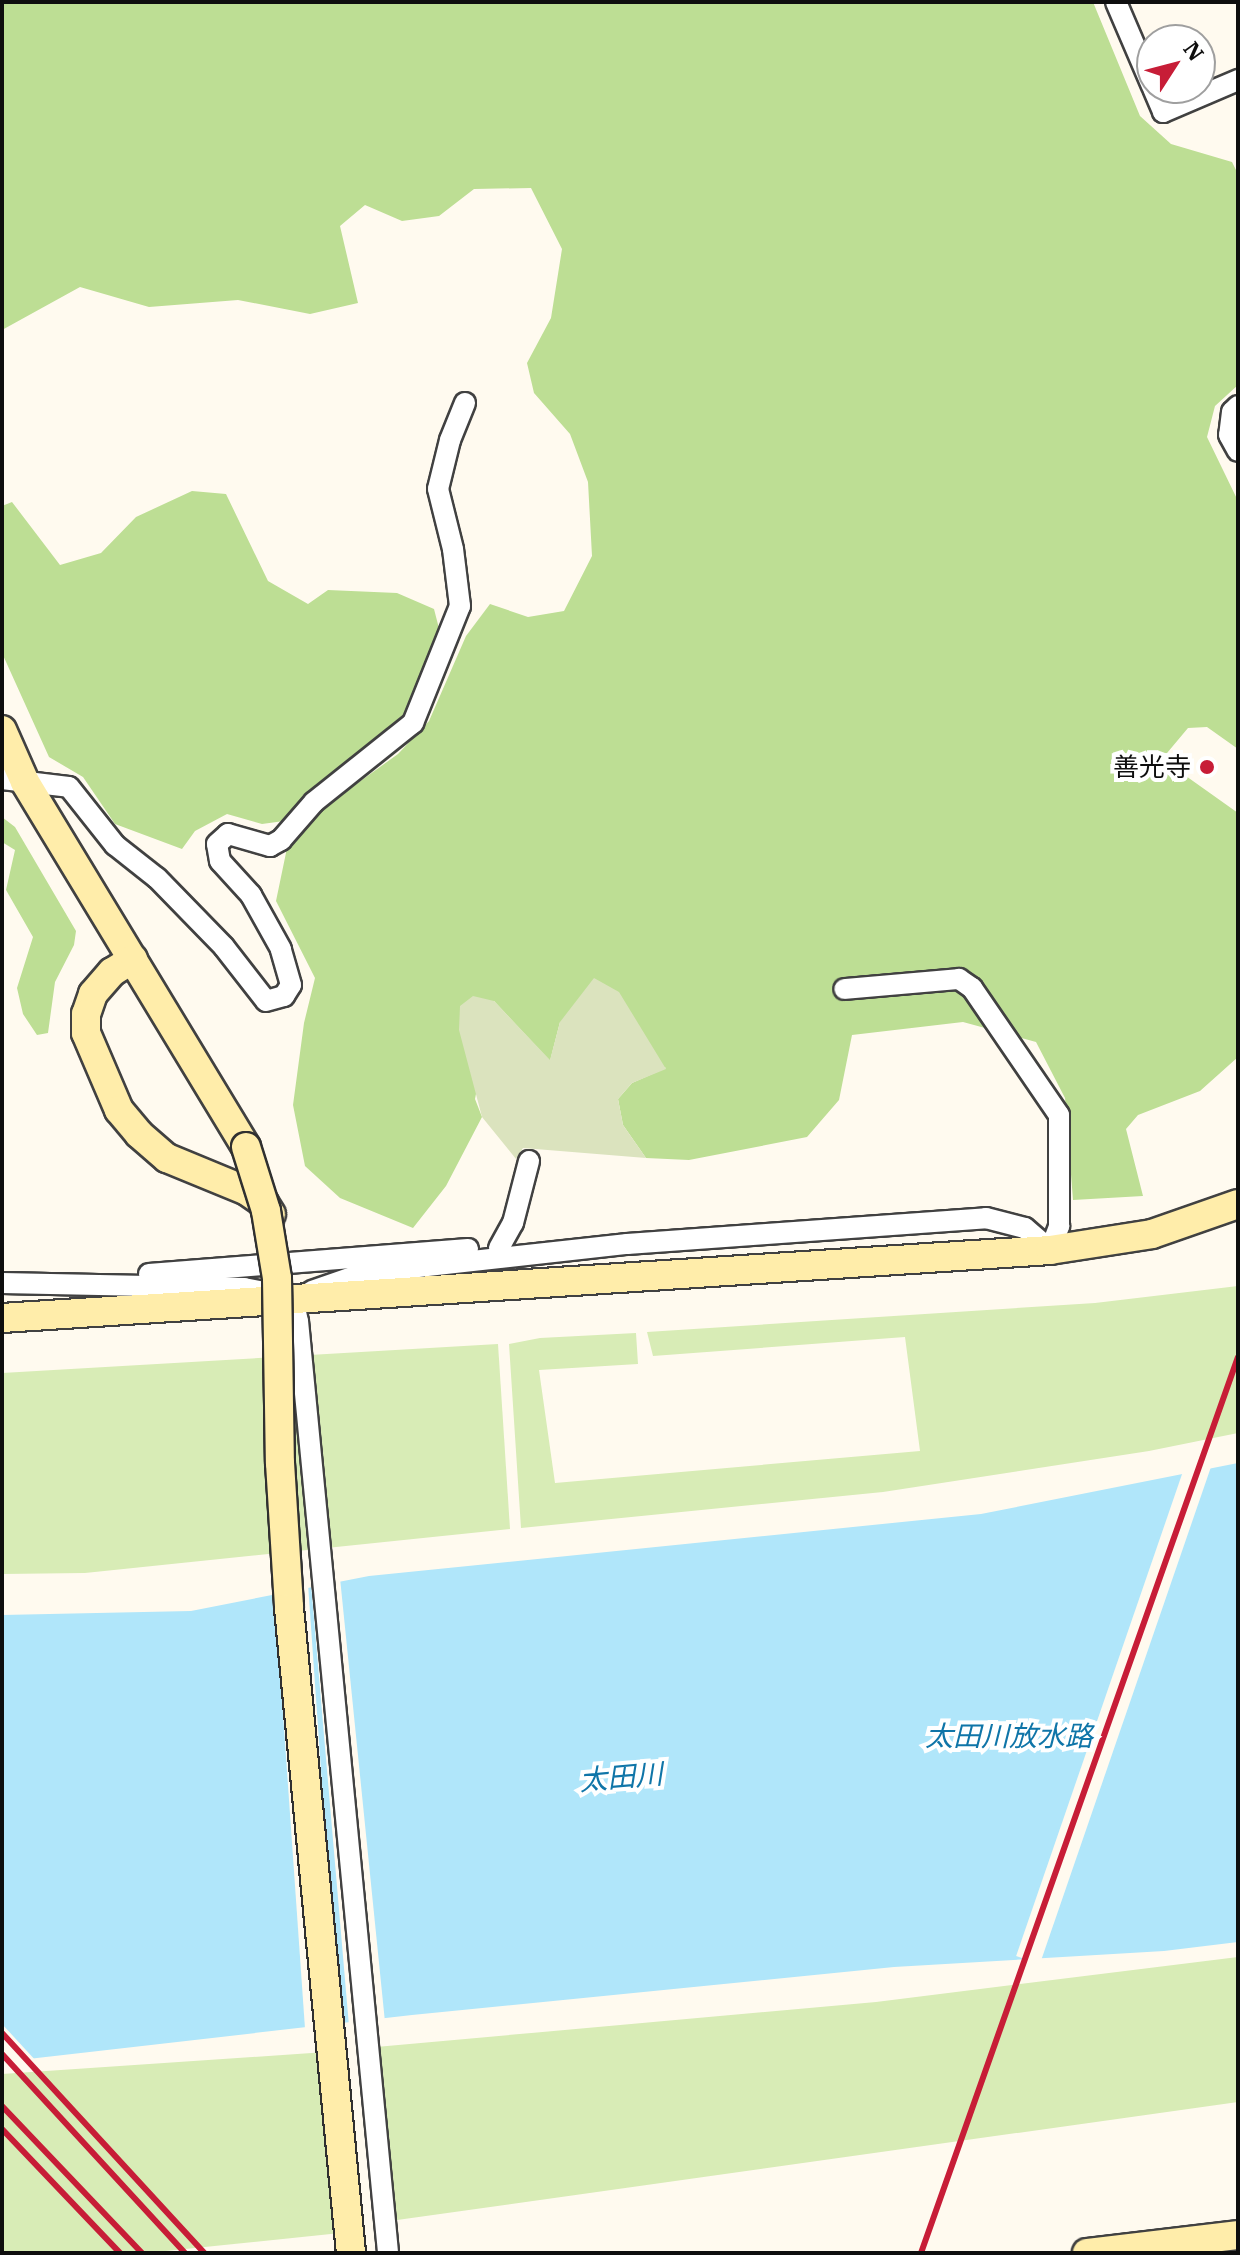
<!DOCTYPE html>
<meta charset="utf-8">
<style>
body{margin:0}
#map{position:relative;width:1240px;height:2255px;overflow:hidden;background:#fffaef;font-family:"IBM Plex Serif","Noto Sans JP",serif}
div>[style]{position:absolute}
[style*='--x']{left:calc(var(--x)*1px);top:calc(var(--y)*1px);width:calc(var(--w)*1px);rotate:calc(var(--a)*1deg)}
.green>*{inset:0;background:#d8ecb6}
.forest>*{inset:0;background:#bdde94}
.cemetery>*{inset:0;background:#dbe3be}
.water>*{inset:0;background:#b0e6fa}
.pier>*{inset:0;background:#fffaef;transform-origin:0 0}
.roads{filter:drop-shadow(2px 0 #414141) drop-shadow(-2px 0 #414141) drop-shadow(0 2px #414141) drop-shadow(0 -2px #414141)}
.street>*{height:20px;margin:-10px;padding:0 10px;transform-origin:10px;border-radius:10px;background:#fff}
.secondary>*{height:28px;margin:-14px;padding:0 14px;transform-origin:14px;border-radius:14px;background:#ffedaa}
.rail>*{height:6px;margin:-3px;padding:0 3px;transform-origin:3px;border-radius:3px;background:#c71d37}
.bridges{filter:drop-shadow(2px 0 #303030) drop-shadow(-2px 0 #303030) drop-shadow(0 2px #303030) drop-shadow(0 -2px #303030)}
.secondary-bridge>*{height:28px;margin:-14px;padding:0 14px;transform-origin:14px;border-radius:14px;background:#ffedaa}
.dots>*{width:22px;height:22px;translate:-50% -50%;box-sizing:border-box;border:4px solid #fff;border-radius:50%}
span{translate:-50% -50%;white-space:nowrap;text-align:center;line-height:1.15;-webkit-text-stroke:8px #fff;paint-order:stroke}
.poi-label{font-size:26px;color:#0e0e0e}
.right{translate:-100% -50%;text-align:right}
.water-label{font-size:28px;color:#0f75a8;font-style:italic}
.frame{position:absolute;inset:0;border:4px solid #0e0e0e;pointer-events:none}
.north{position:absolute;left:1136px;top:24px;width:80px;height:80px;box-sizing:border-box;background:#fff;border:2px solid #9f9f9f;border-radius:50%;rotate:54deg;font-size:22px;font-weight:700;line-height:32px;text-align:center;color:#0e0e0e}
.north::after{content:'';display:block;margin:auto;width:28px;height:36px;background:#c71d37;clip-path:polygon(50% 0,100% 100%,50% 72%,0 100%)}
</style>
<div id="map">
<div class="green">
<i style="clip-path:polygon(1238px 1286px,1238px 1433px,1149px 1451px,883px 1492px,521px 1528px,509px 1344px,540px 1338px,636px 1333px,638px 1364px,539px 1370px,555px 1483px,920px 1451px,905px 1337px,653px 1356px,647px 1332px,1095px 1303px)"></i>
<i style="clip-path:polygon(498px 1344px,510px 1529px,85px 1573px,2px 1574px,2px 1373px)"></i>
<i style="clip-path:polygon(1238px 1957px,1238px 2102px,390px 2221px,376px 2047px,876px 2002px)"></i>
<i style="clip-path:polygon(326px 2052px,350px 2232px,146px 2253px,2px 2253px,2px 2074px)"></i>
</div>
<div class="forest">
<i style="clip-path:polygon(2px 2px,1093px 2px,1140px 116px,1171px 144px,1232px 162px,1238px 174px,1238px 385px,1215px 406px,1207px 437px,1238px 501px,1238px 749px,1207px 727px,1188px 728px,1162px 759px,1238px 813px,1238px 1057px,1200px 1091px,1138px 1115px,1126px 1129px,1143px 1196px,1073px 1200px,1065px 1098px,1036px 1042px,963px 1022px,852px 1035px,839px 1100px,807px 1137px,689px 1160px,646px 1158px,623px 1125px,618px 1099px,632px 1083px,666px 1068px,560px 1022px,550px 1061px,494px 1001px,475px 1099px,482px 1117px,446px 1186px,413px 1228px,340px 1198px,305px 1166px,293px 1105px,304px 1023px,315px 978px,276px 901px,287px 848px,323px 808px,398px 754px,429px 721px,466px 636px,490px 604px,528px 617px,564px 611px,592px 556px,588px 482px,570px 434px,534px 393px,527px 363px,551px 318px,562px 249px,531px 188px,474px 189px,439px 216px,402px 221px,365px 205px,340px 226px,358px 303px,310px 314px,238px 300px,149px 307px,80px 287px,2px 330px)"></i>
<i style="clip-path:polygon(192px 491px,226px 494px,268px 581px,308px 604px,328px 590px,397px 593px,434px 609px,442px 640px,409px 708px,388px 731px,328px 776px,284px 821px,262px 824px,227px 814px,195px 831px,182px 849px,115px 824px,83px 777px,49px 757px,2px 653px,2px 506px,12px 502px,60px 565px,101px 553px,136px 517px)"></i>
<i style="clip-path:polygon(2px 817px,15px 827px,76px 931px,74px 945px,55px 982px,48px 1033px,37px 1035px,23px 1014px,17px 988px,33px 937px,6px 890px,15px 850px,2px 842px)"></i>
</div>
<div class="cemetery">
<i style="clip-path:polygon(594px 978px,619px 992px,666px 1069px,632px 1083px,618px 1099px,623px 1125px,646px 1158px,523px 1148px,516px 1159px,482px 1117px,459px 1030px,460px 1006px,473px 996px,494px 1001px,550px 1060px,560px 1022px)"></i>
</div>
<div class="water">
<i style="clip-path:polygon(1238px 1463px,1238px 1942px,1164px 1951px,894px 1967px,412px 2015px,2px 2062px,2px 1615px,191px 1611px,369px 1576px,981px 1514px)"></i>
</div>
<div class="pier">
<i style="left:1212px;top:1464px;width:529px;height:25px;rotate:109deg"></i>
<i style="clip-path:polygon(340px 1578px,385px 2022px,349px 2026px,311px 1584px)"></i>
<i style="left:308px;top:1584px;width:444px;height:34px;rotate:86deg"></i>
<i style="clip-path:polygon(2px 2024px,37px 2062px,2px 2066px)"></i>
</div>
<div class="roads">
<div class="street">
<i style="--x:1116;--y:2;--w:91;--a:66.8"></i>
<i style="--x:1153;--y:88;--w:26;--a:67"></i>
<i style="--x:1163;--y:112;--w:82;--a:-23.1"></i>
<i style="--x:1238;--y:406;--w:8;--a:135"></i>
<i style="--x:1232;--y:412;--w:23;--a:97"></i>
<i style="--x:1229;--y:435;--w:18;--a:61"></i>
<i style="--x:2;--y:779;--w:67;--a:6.8"></i>
<i style="--x:69;--y:787;--w:74;--a:51.6"></i>
<i style="--x:115;--y:845;--w:53;--a:38.2"></i>
<i style="--x:157;--y:878;--w:96;--a:45.8"></i>
<i style="--x:224;--y:947;--w:68;--a:52.1"></i>
<i style="--x:266;--y:1001;--w:19;--a:-16"></i>
<i style="--x:284;--y:996;--w:13;--a:-58"></i>
<i style="--x:291;--y:985;--w:37;--a:-106"></i>
<i style="--x:281;--y:949;--w:62;--a:-119.1"></i>
<i style="--x:251;--y:895;--w:46;--a:-132.4"></i>
<i style="--x:220;--y:861;--w:17;--a:-100"></i>
<i style="--x:217;--y:844;--w:15;--a:-42"></i>
<i style="--x:228;--y:834;--w:44;--a:15.9"></i>
<i style="--x:270;--y:846;--w:13;--a:-29"></i>
<i style="--x:281;--y:840;--w:50;--a:-49"></i>
<i style="--x:314;--y:802;--w:127;--a:-38.6"></i>
<i style="--x:413;--y:723;--w:126;--a:-68.1"></i>
<i style="--x:460;--y:606;--w:57;--a:-97"></i>
<i style="--x:453;--y:549;--w:62;--a:-104"></i>
<i style="--x:438;--y:489;--w:50;--a:-76.2"></i>
<i style="--x:450;--y:440;--w:40;--a:-68"></i>
<i style="--x:499;--y:1248;--w:29;--a:-61"></i>
<i style="--x:513;--y:1223;--w:64;--a:-75.5"></i>
<i style="--x:149;--y:1274;--w:320;--a:-4.5"></i>
<i style="--x:2;--y:1283;--w:242;--a:1.2"></i>
<i style="--x:244;--y:1288;--w:25;--a:11"></i>
<i style="--x:312;--y:1291;--w:55;--a:-19.1"></i>
<i style="--x:364;--y:1273;--w:265;--a:-6.3"></i>
<i style="--x:627;--y:1244;--w:360;--a:-4.1"></i>
<i style="--x:986;--y:1218;--w:40;--a:14.4"></i>
<i style="--x:1025;--y:1228;--w:33;--a:41"></i>
<i style="--x:1050;--y:1250;--w:26;--a:-69"></i>
<i style="--x:1059;--y:1226;--w:111;--a:-90"></i>
<i style="--x:1059;--y:1115;--w:154;--a:-124.4"></i>
<i style="--x:972;--y:988;--w:16;--a:-145"></i>
<i style="--x:959;--y:979;--w:115;--a:175"></i>
<i style="--x:293;--y:1298;--w:24;--a:78"></i>
<i style="--x:298;--y:1321;--w:936;--a:84.48"></i>
</div>
<div class="secondary">
<i style="--x:2;--y:730;--w:57;--a:66.1"></i>
<i style="--x:25;--y:782;--w:427;--a:58.8"></i>
<i style="--x:133;--y:959;--w:25;--a:148"></i>
<i style="--x:112;--y:972;--w:29;--a:131"></i>
<i style="--x:93;--y:994;--w:21;--a:109"></i>
<i style="--x:86;--y:1014;--w:19;--a:90"></i>
<i style="--x:86;--y:1033;--w:84;--a:66.8"></i>
<i style="--x:119;--y:1110;--w:31;--a:50"></i>
<i style="--x:139;--y:1134;--w:37;--a:41"></i>
<i style="--x:167;--y:1158;--w:87;--a:22.4"></i>
<i style="--x:247;--y:1191;--w:21;--a:35"></i>
<i style="--x:264;--y:1203;--w:13;--a:58"></i>
<i style="--x:2;--y:1318;--w:1050;--a:-3.71"></i>
<i style="--x:1050;--y:1250;--w:103;--a:-8.9"></i>
<i style="--x:1152;--y:1234;--w:91;--a:-19.2"></i>
<i style="--x:1087;--y:2253;--w:152;--a:-6.8"></i>
</div>
</div>
<div class="rail">
<i style="--x:2;--y:2033;--w:299;--a:47.4"></i>
<i style="--x:2;--y:2054;--w:270;--a:47.4"></i>
<i style="--x:2;--y:2106;--w:203;--a:46.4"></i>
<i style="--x:2;--y:2129;--w:171;--a:46.4"></i>
<i style="--x:921;--y:2253;--w:950;--a:-70.52"></i>
</div>
<div class="bridges">
<div class="secondary-bridge">
<i style="--x:246;--y:1147;--w:67;--a:72.6"></i>
<i style="--x:266;--y:1211;--w:68;--a:80.7"></i>
<i style="--x:277;--y:1278;--w:185;--a:89.1"></i>
<i style="--x:280;--y:1463;--w:145;--a:86.4"></i>
<i style="--x:289;--y:1608;--w:648;--a:84.51"></i>
</div>
</div>
<div class="dots">
<i style="left:1207px;top:767px;background:#c71d37"></i>
</div>
<div class="poi-label">
<span class="right" style="left:1191px;top:767px">善光寺</span>
</div>
<div class="water-label">
<span style="left:1009px;top:1736px">太田川放水路</span>
<span style="left:621px;top:1777px;rotate:-5deg">太田川</span>
</div>
<div class="frame"></div>
<div class="north">N</div>
</div>
